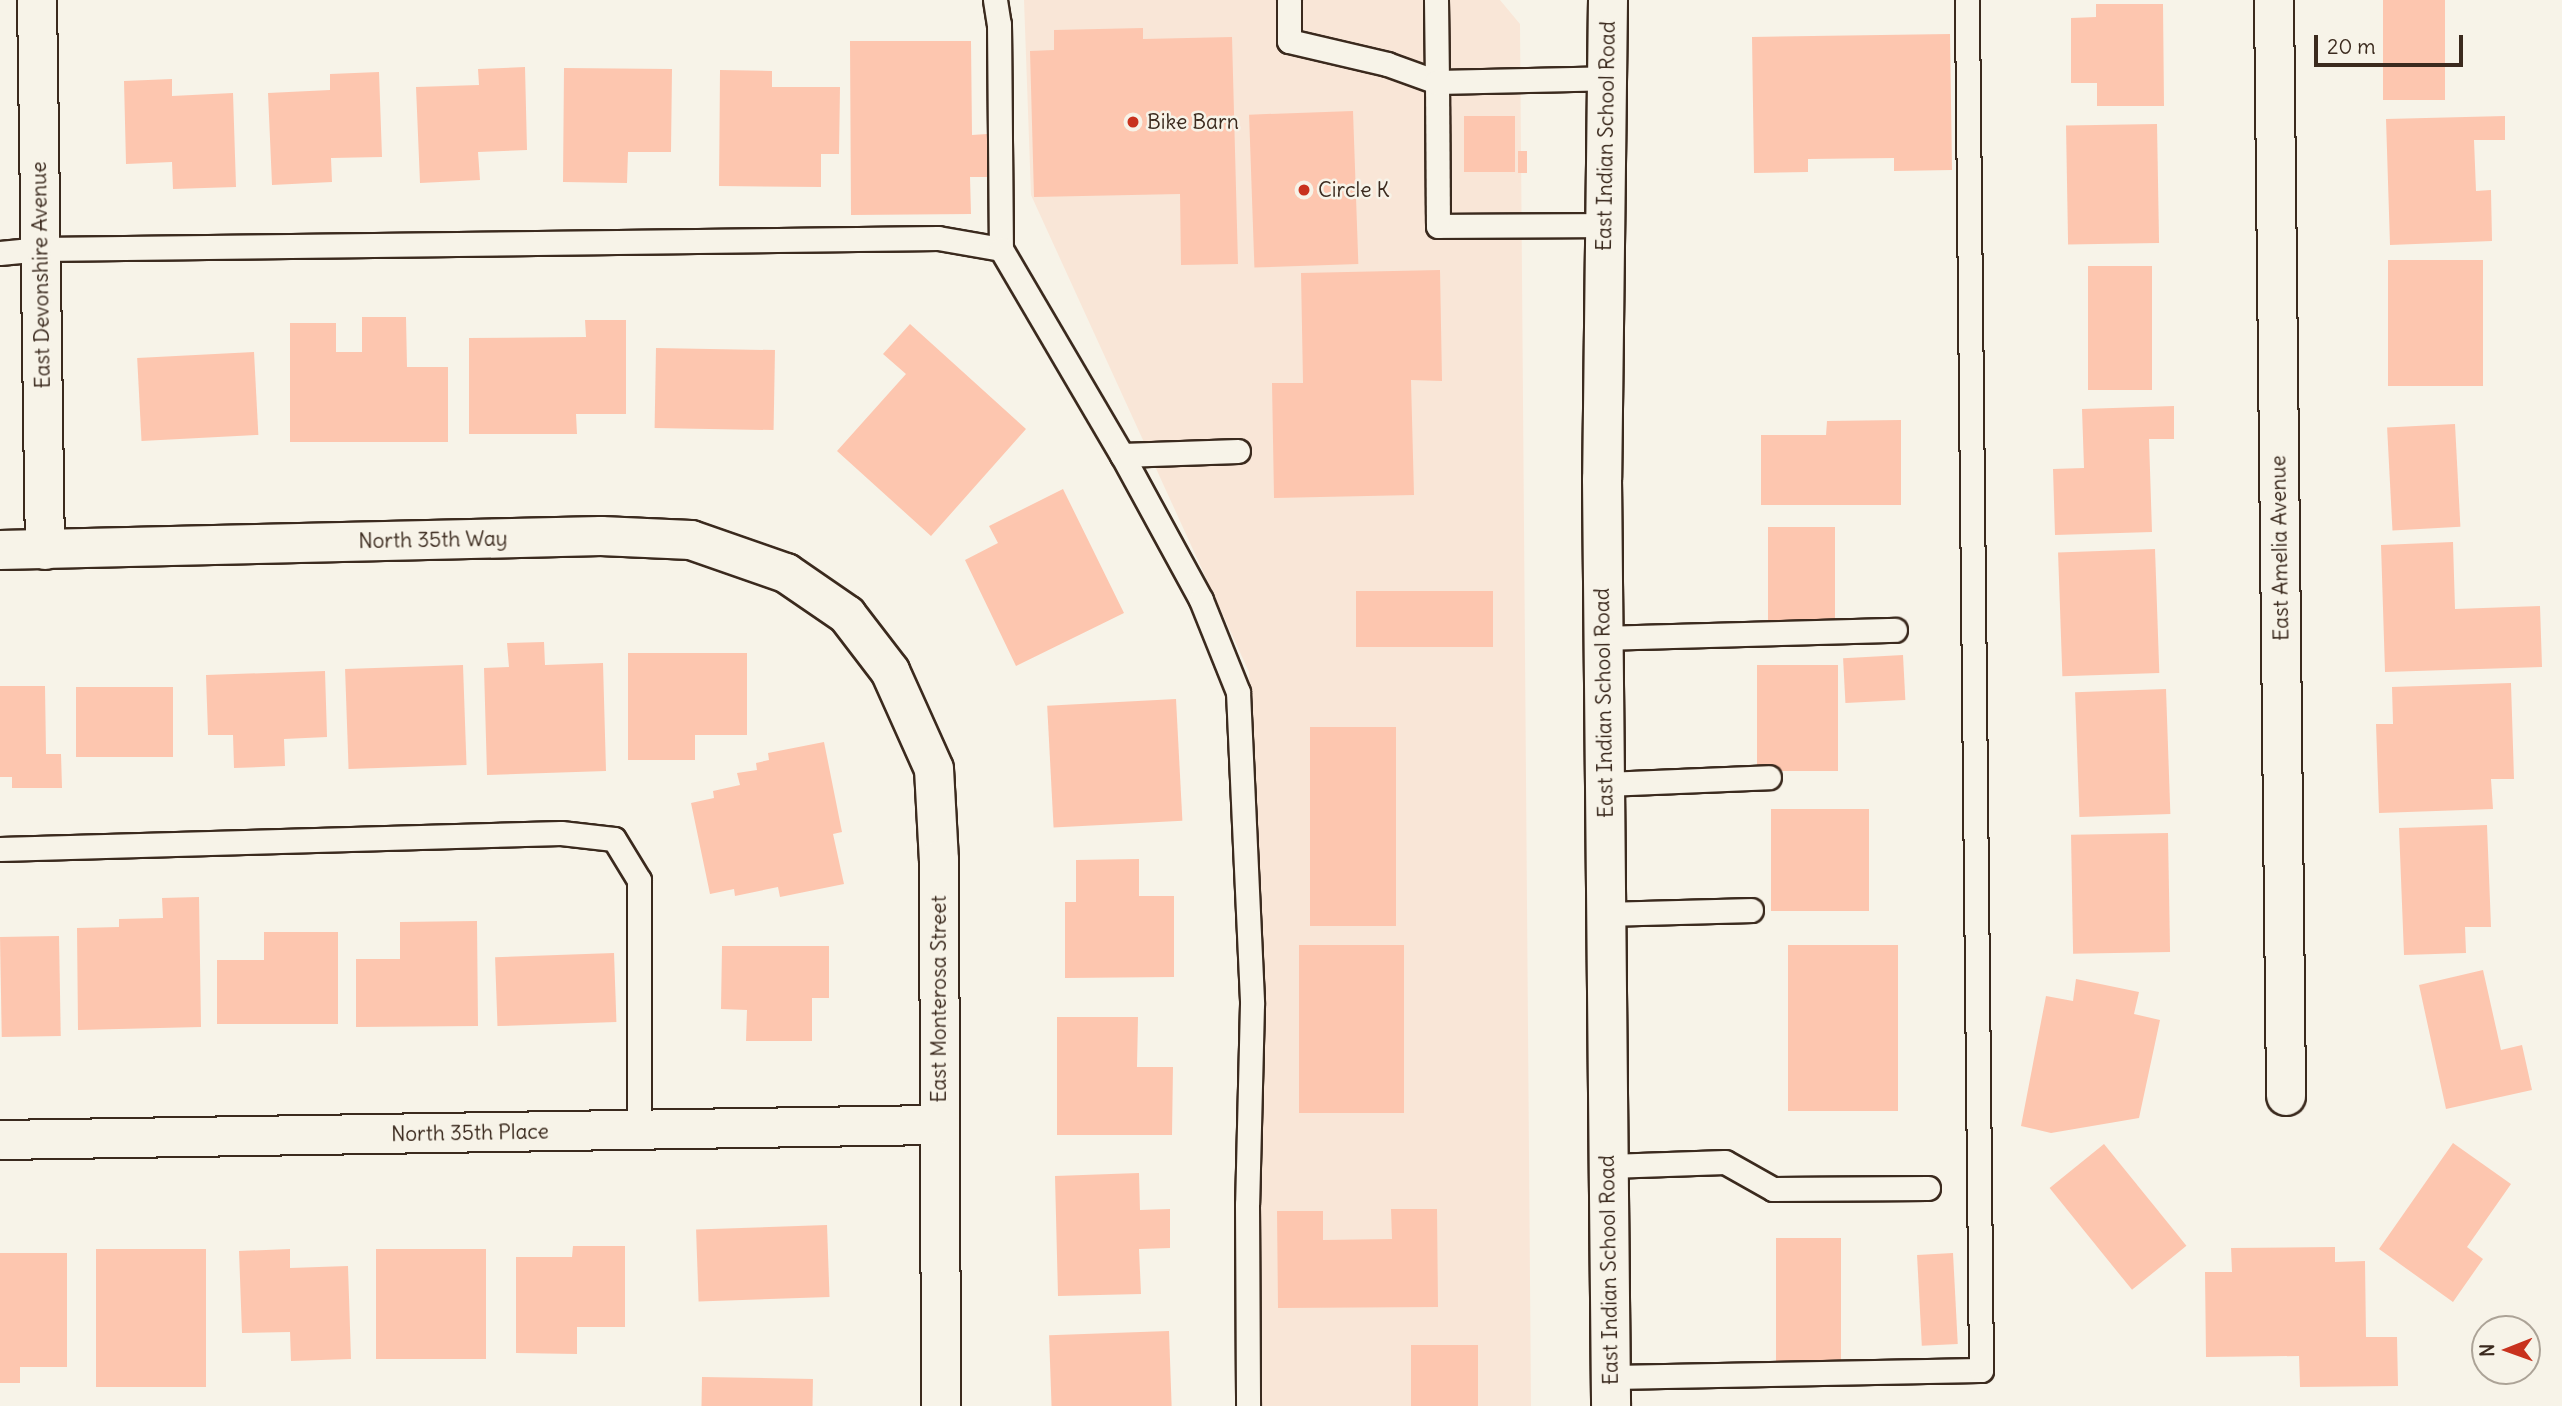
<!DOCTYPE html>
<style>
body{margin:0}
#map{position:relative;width:2562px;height:1406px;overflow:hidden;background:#f7f3e8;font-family:Delius,sans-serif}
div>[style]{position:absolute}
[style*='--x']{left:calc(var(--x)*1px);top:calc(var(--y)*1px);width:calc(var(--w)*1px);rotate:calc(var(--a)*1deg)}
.built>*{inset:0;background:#f9e6d7}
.building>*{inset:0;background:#fdc6af;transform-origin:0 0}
.roads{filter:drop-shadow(2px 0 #3b2a1e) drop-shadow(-2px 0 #3b2a1e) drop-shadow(0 2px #3b2a1e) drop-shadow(0 -2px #3b2a1e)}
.service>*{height:23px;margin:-11.5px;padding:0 11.5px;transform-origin:11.5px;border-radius:11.5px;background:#f7f3e8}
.minor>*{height:38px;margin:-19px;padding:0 19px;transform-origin:19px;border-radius:19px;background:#f7f3e8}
.secondary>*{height:38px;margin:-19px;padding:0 19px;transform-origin:19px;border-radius:19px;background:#f7f3e8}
.dots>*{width:19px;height:19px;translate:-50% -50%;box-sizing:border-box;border:4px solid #f7f3e8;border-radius:50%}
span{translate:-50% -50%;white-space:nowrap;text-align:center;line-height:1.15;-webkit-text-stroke:5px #f7f3e8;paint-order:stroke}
.poi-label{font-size:21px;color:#3b2a1e}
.left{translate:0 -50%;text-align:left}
.street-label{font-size:21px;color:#3b2a1e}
.north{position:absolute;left:2471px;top:1315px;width:70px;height:70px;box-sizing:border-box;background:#f7f3e8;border:2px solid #aca397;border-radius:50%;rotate:269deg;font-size:19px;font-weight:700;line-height:28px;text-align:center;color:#3b2a1e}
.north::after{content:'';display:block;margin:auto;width:24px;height:32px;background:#c8321e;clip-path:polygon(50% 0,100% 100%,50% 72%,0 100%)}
.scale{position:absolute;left:2314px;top:35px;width:149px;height:32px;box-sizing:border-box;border:4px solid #3b2a1e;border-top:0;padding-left:9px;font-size:21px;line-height:24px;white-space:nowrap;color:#3b2a1e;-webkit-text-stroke:5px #f7f3e8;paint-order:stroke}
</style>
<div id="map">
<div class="built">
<i style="clip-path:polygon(1024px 0,1500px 0,1520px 24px,1531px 1406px,1260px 1406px,1249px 672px,1031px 195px)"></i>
</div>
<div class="building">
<i style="left:2383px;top:0;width:62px;height:100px"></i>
<i style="clip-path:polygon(2096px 4px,2163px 4px,2164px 106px,2097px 106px,2097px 83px,2071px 83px,2071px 18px,2096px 17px)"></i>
<i style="clip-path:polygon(1143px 28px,1143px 39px,1232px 37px,1238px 264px,1181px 265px,1180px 194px,1034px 197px,1030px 51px,1054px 50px,1054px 30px)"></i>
<i style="clip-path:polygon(1950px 34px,1952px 170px,1894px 171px,1894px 158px,1808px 159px,1808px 172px,1754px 173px,1752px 37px)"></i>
<i style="clip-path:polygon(850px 41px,971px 41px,972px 135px,987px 134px,987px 177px,970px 177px,971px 214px,851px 215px)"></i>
<i style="clip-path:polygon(525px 67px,527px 150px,478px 152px,480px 180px,420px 183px,416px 87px,479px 85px,478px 69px)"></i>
<i style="clip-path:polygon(564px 68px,672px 69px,671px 152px,628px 152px,627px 183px,563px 182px)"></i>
<i style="clip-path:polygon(720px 70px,772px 71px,772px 87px,840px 87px,839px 154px,821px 154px,821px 187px,719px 186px)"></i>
<i style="clip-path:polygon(379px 72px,382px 157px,331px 158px,332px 182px,272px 185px,268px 93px,330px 90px,330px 74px)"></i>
<i style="clip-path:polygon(172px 79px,172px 96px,233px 93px,236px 187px,173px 189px,172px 162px,126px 164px,124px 81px)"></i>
<i style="left:1353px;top:111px;width:153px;height:104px;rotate:88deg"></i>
<i style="left:1464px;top:116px;width:51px;height:56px"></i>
<i style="clip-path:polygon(2505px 116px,2505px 140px,2474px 140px,2476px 191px,2491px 190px,2492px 241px,2390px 245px,2386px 119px)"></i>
<i style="left:2157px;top:124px;width:119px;height:91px;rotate:89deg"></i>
<i style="left:1518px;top:151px;width:9px;height:22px"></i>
<i style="left:2388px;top:260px;width:95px;height:126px"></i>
<i style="left:2152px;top:266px;width:124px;height:64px;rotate:90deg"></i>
<i style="clip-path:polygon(1440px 270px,1442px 381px,1411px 380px,1414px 495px,1274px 498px,1272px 383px,1303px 383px,1301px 273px)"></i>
<i style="clip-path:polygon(362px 317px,406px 317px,407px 367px,448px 367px,448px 442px,290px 442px,290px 323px,336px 323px,336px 352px,362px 352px)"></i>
<i style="clip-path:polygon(585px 320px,626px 320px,626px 414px,576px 414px,577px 434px,469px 434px,469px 338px,586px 337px)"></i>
<i style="clip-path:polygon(910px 324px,1026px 429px,931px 536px,837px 451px,906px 374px,883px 354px)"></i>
<i style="left:656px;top:348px;width:119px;height:80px;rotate:1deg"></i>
<i style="left:254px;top:352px;width:83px;height:117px;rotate:87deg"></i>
<i style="clip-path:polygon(2174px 406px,2174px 439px,2149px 439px,2152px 532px,2055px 535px,2053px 469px,2084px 468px,2082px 409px)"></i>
<i style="clip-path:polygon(1901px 420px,1901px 505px,1761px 505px,1761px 435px,1826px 435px,1827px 421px)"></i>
<i style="left:2455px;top:424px;width:103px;height:68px;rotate:87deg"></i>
<i style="clip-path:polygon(1063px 489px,1124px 613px,1016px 666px,965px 560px,998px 543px,989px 526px)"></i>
<i style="left:1768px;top:527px;width:67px;height:99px"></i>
<i style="clip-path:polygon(2453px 542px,2455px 609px,2540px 606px,2542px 667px,2385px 672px,2381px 545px)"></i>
<i style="left:2155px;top:549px;width:124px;height:97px;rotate:88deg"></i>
<i style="left:1356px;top:591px;width:137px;height:56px"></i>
<i style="clip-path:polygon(544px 642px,545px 665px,603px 663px,606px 771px,487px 775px,484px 668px,509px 667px,507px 643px)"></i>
<i style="clip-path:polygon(628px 653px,747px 653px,747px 735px,695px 735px,695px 760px,628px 760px)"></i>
<i style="left:1903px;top:655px;width:45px;height:60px;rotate:87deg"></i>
<i style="left:463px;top:665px;width:100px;height:118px;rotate:88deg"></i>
<i style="left:1757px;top:665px;width:81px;height:106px"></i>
<i style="clip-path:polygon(325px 671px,327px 737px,284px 739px,285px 766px,234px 768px,233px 735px,208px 735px,206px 675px)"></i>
<i style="clip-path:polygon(2511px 683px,2514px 779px,2491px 779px,2493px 809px,2379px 813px,2376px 724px,2393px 724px,2392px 687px)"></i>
<i style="clip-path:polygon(0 686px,45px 686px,46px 754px,61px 754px,62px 788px,12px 788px,12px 777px,0 777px)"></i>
<i style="left:76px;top:687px;width:97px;height:70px"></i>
<i style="left:2166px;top:689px;width:125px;height:91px;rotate:88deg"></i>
<i style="left:1176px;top:699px;width:122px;height:129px;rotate:87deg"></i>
<i style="left:1396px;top:727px;width:199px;height:86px;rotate:90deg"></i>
<i style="clip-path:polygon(824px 742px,842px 832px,833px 834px,844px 884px,780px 897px,778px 887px,735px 896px,734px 889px,710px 894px,691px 803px,714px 798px,713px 791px,740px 785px,737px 773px,757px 770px,756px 763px,769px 760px,768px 753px)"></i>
<i style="left:1771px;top:809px;width:98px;height:102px"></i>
<i style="clip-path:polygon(2487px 825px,2491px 927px,2465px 927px,2466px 953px,2404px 955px,2399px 828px)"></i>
<i style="left:2168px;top:833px;width:119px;height:97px;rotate:89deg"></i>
<i style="clip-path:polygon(1139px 859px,1139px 896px,1174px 896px,1174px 977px,1065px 978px,1065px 902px,1076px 902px,1076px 860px)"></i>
<i style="clip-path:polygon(199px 897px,201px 1027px,78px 1030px,77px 928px,119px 927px,119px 919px,163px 918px,162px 898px)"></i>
<i style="clip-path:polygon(477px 921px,478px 1026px,356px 1027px,356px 959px,400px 959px,400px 922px)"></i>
<i style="clip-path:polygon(264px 932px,338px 932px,338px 1024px,217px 1024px,217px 960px,264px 960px)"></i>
<i style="left:59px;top:936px;width:100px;height:59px;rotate:89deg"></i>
<i style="left:1404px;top:945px;width:168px;height:105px;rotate:90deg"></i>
<i style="left:1788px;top:945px;width:110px;height:166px"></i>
<i style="clip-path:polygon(722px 946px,829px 946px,829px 998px,812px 998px,812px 1041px,746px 1041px,747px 1010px,721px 1009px)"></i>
<i style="left:614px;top:953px;width:69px;height:119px;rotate:88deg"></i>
<i style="clip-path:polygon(2483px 970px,2501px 1050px,2522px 1045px,2532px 1090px,2446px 1109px,2419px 985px)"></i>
<i style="clip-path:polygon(2076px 979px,2139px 992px,2134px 1014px,2160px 1020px,2139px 1118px,2051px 1133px,2021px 1126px,2046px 996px,2073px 1001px)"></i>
<i style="clip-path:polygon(1057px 1017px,1138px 1017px,1137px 1067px,1173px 1067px,1172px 1135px,1057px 1135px)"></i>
<i style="clip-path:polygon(2453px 1143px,2511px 1184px,2467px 1247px,2483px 1259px,2453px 1302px,2379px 1249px)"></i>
<i style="left:2104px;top:1144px;width:131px;height:70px;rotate:51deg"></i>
<i style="clip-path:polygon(1139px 1173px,1140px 1210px,1170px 1209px,1170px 1248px,1139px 1249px,1141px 1294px,1058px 1296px,1055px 1176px)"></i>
<i style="clip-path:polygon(1391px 1209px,1437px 1209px,1438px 1307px,1278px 1308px,1277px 1211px,1323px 1211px,1323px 1240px,1392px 1239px)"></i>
<i style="left:827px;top:1225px;width:72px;height:131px;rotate:88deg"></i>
<i style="left:1776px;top:1238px;width:65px;height:124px"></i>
<i style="clip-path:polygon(573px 1246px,625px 1246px,625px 1327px,577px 1327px,577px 1354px,516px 1353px,516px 1257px,572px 1257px)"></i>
<i style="clip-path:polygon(2335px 1247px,2335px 1262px,2365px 1261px,2366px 1337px,2397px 1337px,2398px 1386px,2300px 1387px,2299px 1356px,2206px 1357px,2205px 1272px,2232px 1272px,2231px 1248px)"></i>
<i style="left:96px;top:1249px;width:110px;height:138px"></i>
<i style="clip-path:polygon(290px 1249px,290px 1268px,348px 1266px,351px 1359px,291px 1361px,290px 1332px,242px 1333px,239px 1251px)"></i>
<i style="left:376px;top:1249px;width:110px;height:110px"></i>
<i style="clip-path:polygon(0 1253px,67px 1253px,67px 1367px,20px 1367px,20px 1383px,0 1383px)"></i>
<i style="left:1953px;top:1253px;width:91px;height:36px;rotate:87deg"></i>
<i style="left:1169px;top:1331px;width:75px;height:120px;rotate:88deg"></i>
<i style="left:1411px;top:1345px;width:67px;height:61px"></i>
<i style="left:702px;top:1377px;width:111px;height:29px;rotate:1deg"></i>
</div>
<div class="roads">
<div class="service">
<i style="--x:995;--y:0;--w:24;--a:81"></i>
<i style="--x:999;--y:24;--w:225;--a:89.5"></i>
<i style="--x:1289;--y:0;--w:41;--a:90"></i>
<i style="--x:1289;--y:41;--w:101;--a:13.2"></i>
<i style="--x:1387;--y:64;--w:53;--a:19.8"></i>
<i style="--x:1437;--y:82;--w:82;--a:-90.7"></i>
<i style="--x:1605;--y:225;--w:167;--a:179.7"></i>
<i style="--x:1438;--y:226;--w:144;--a:-90.4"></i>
<i style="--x:1437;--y:82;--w:170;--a:-1.3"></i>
<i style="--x:0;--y:253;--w:41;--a:-5.6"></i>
<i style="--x:41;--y:249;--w:897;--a:-0.7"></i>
<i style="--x:938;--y:238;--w:64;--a:9.9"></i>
<i style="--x:1001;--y:249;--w:239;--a:59.6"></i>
<i style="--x:1122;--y:455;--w:165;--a:61.4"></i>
<i style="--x:1201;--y:600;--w:99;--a:68.1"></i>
<i style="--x:1238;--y:692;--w:312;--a:87.4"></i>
<i style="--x:1252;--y:1004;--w:200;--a:91.4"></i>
<i style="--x:1247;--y:1204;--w:202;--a:89.7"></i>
<i style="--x:1122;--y:455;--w:116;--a:-2"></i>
<i style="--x:1603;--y:638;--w:292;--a:-1.6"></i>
<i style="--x:1605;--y:784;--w:164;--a:-2.4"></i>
<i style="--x:0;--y:849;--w:561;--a:-1.63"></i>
<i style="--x:561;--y:833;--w:53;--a:6.5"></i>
<i style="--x:614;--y:839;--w:48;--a:58.6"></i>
<i style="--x:639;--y:880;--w:250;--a:90"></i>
<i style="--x:1606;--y:914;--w:145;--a:-1.6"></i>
<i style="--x:1609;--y:1166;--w:116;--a:-2"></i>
<i style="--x:1725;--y:1162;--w:55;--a:29.4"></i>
<i style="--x:1773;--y:1189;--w:155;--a:-0.4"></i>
<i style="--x:1611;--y:1377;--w:370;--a:-1.1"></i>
<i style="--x:1981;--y:1370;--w:1370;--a:-90.59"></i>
</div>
<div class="minor">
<i style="--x:37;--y:0;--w:550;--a:89.17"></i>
<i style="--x:2274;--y:0;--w:1096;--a:89.37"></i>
<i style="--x:0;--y:550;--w:601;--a:-1.33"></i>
<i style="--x:601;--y:536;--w:90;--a:2.5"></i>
<i style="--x:691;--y:540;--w:101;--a:19.2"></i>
<i style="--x:786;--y:573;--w:74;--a:34.5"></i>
<i style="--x:847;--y:615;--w:71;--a:52.5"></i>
<i style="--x:890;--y:671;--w:107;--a:65.8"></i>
<i style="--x:934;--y:769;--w:91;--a:86.9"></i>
<i style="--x:939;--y:860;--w:546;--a:89.79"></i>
<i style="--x:0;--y:1140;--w:939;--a:-0.92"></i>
</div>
<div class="secondary">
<i style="--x:1608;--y:0;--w:479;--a:90.7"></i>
<i style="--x:1602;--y:479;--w:927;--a:89.44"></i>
</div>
</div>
<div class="dots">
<i style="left:1133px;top:122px;background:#c8321e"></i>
<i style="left:1304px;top:190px;background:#c8321e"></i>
</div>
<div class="poi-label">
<span class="left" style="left:1147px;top:122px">Bike Barn</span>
<span class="left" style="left:1318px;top:190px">Circle K</span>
</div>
<div class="street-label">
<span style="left:1606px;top:136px;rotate:-89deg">East Indian School Road</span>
<span style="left:41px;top:275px;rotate:-91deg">East Devonshire Avenue</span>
<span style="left:433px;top:540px;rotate:-1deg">North 35th Way</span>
<span style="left:2280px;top:548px;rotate:-91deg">East Amelia Avenue</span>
<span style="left:1604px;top:703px;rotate:-91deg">East Indian School Road</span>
<span style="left:939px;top:999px;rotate:-90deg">East Monterosa Street</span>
<span style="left:470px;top:1133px;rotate:-1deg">North 35th Place</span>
<span style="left:1609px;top:1270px;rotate:-91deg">East Indian School Road</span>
</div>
<div class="north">N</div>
<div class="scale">20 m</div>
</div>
